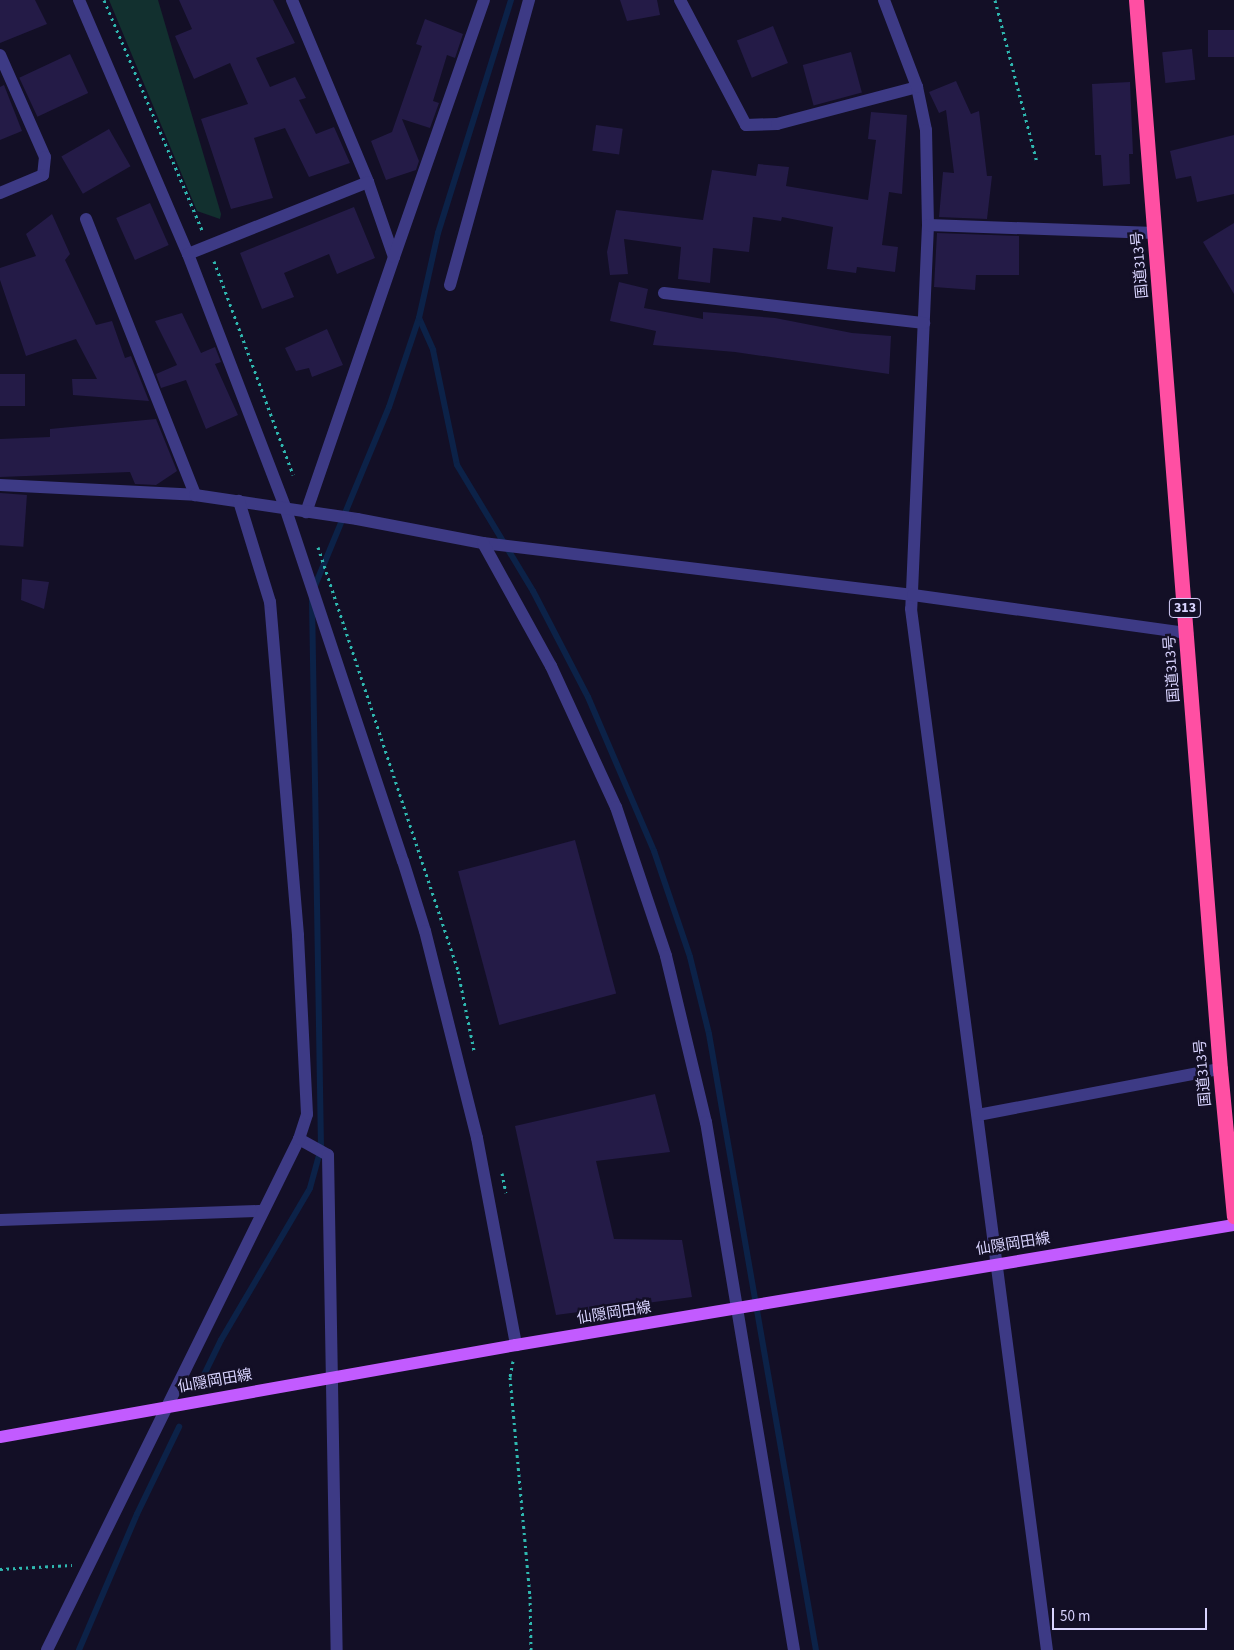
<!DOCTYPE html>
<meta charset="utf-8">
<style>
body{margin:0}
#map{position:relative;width:1234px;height:1650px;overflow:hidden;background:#130f26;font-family:"Source Sans 3","Noto Sans JP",sans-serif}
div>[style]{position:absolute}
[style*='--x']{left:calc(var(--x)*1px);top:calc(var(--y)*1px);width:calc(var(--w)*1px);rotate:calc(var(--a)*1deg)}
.green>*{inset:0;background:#12302f}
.stream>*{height:6px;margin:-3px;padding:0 3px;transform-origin:3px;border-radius:3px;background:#0c2248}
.building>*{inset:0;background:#241b47;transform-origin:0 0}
.path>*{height:3px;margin-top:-1.5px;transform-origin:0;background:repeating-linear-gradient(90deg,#2fb8b0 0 2.5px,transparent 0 6.5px)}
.minor>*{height:12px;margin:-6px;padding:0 6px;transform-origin:6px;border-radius:6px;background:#3d3a85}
.major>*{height:12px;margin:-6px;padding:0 6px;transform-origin:6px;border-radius:6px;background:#c25bff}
.highway>*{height:15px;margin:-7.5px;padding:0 7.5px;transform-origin:7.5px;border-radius:7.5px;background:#ff4fa3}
span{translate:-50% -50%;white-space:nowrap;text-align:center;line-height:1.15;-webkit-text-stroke:5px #130f26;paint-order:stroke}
.shield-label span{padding:1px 4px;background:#130f26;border:1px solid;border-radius:4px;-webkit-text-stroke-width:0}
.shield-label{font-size:14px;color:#d9d4ff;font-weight:700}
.street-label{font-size:15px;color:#d9d4ff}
.scale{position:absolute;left:1052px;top:1608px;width:155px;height:22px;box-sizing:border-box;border:2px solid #d9d4ff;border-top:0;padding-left:6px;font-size:15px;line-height:18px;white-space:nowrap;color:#d9d4ff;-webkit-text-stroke:4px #130f26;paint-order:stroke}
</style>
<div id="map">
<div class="green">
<i style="clip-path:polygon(109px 0,158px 0,221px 214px,220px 219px,197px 211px)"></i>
</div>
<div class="stream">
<i style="--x:419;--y:318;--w:35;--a:66"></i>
<i style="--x:433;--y:350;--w:117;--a:78.2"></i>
<i style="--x:457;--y:465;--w:147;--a:58.9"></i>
<i style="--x:533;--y:591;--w:119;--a:62.6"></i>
<i style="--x:588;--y:697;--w:168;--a:66.8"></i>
<i style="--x:654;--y:851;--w:112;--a:71.2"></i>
<i style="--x:690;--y:957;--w:79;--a:76.1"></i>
<i style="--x:709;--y:1034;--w:625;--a:80.15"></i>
<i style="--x:314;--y:588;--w:196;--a:-67.5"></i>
<i style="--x:389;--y:407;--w:94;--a:-71.4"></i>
<i style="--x:419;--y:318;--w:87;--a:-77.4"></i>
<i style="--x:438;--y:233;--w:244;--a:-72.6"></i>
<i style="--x:200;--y:1383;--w:48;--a:-64"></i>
<i style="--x:221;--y:1340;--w:176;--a:-59.6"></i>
<i style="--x:310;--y:1188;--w:41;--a:-74.6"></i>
<i style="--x:321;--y:1148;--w:548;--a:-90.94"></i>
<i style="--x:79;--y:1650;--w:148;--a:-66.9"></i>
<i style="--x:137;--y:1514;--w:97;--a:-64.2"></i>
</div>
<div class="building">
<i style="clip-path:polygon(0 0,35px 0,47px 24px,0 43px)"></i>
<i style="clip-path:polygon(179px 0,273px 0,295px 43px,256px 58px,270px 87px,295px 77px,306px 98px,299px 100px,316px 134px,334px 127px,350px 163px,309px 177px,285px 128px,254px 138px,273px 198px,231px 209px,201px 119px,248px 104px,230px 63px,194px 79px,175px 36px,192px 29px)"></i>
<i style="clip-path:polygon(620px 0,657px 0,660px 15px,627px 21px)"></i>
<i style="clip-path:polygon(425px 19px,463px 34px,455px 58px,447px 55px,433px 101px,439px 103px,430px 128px,402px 119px,419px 161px,416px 170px,386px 180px,371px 141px,392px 132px,422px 46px,416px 44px)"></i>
<i style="left:773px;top:26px;width:40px;height:39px;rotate:68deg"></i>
<i style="left:1234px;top:30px;width:27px;height:26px;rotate:90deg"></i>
<i style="left:1192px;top:49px;width:31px;height:30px;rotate:84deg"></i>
<i style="left:851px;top:52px;width:42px;height:50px;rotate:75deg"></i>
<i style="left:70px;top:54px;width:43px;height:56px;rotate:65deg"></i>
<i style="clip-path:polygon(956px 81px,971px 114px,979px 111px,987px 176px,992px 176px,987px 219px,939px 217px,943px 172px,954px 173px,946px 110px,939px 113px,929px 92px)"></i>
<i style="clip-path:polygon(1130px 82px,1133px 154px,1129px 154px,1130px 184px,1103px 186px,1101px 155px,1095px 155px,1092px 84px)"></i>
<i style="clip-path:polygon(4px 85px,22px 131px,0 140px,0 87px)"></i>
<i style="clip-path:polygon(871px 112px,907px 115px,902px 194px,889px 192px,882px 245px,898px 247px,895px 272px,857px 267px,856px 273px,827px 269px,833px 227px,782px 217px,781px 221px,753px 217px,749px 252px,713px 248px,710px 283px,678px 279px,681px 247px,624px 239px,628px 274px,610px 275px,607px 252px,616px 210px,703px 220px,712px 170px,756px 176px,758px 164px,789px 167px,786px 186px,868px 200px,876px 140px,868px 139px)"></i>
<i style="left:596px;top:125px;width:27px;height:26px;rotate:8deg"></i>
<i style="left:109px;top:129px;width:43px;height:55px;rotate:60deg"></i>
<i style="clip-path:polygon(1234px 135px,1234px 194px,1197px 202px,1191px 176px,1176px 179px,1170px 151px)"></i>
<i style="left:150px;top:203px;width:46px;height:37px;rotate:66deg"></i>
<i style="clip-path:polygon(354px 207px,375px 258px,337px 274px,329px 254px,284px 273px,294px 297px,262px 309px,240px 253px)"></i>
<i style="clip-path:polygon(52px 214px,70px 254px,65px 260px,96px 325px,112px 321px,125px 358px,131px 356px,149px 401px,73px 395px,72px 379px,97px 379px,76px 339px,26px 356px,0 280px,0 268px,36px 256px,26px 234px)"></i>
<i style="clip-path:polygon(1234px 223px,1234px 294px,1203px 242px)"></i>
<i style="clip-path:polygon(937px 233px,1019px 236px,1019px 275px,976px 275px,975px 290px,934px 287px)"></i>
<i style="clip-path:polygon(619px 282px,648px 289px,644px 308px,703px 319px,703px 312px,775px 318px,852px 333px,891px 336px,889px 374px,735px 352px,653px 345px,656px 331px,610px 321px)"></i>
<i style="clip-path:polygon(182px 313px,201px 353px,215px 347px,221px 362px,215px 364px,238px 415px,206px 429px,186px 380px,161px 388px,156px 374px,177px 365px,155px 321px)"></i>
<i style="clip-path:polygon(327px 329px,343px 365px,312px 377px,309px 368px,296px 371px,285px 348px)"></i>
<i style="left:25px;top:374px;width:32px;height:25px;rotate:90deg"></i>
<i style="clip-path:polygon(156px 419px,177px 471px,156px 485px,135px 484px,130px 472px,0 477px,0 439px,50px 437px,50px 429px)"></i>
<i style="left:0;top:493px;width:27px;height:52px;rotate:4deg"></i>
<i style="clip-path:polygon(22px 579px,49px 582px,44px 609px,21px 600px)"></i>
<i style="left:575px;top:840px;width:159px;height:121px;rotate:75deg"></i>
<i style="clip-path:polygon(655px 1094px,670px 1152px,596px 1161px,614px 1239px,682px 1240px,692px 1297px,556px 1315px,515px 1126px)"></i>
</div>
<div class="path">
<i style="--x:104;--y:0;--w:252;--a:66.9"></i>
<i style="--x:995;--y:0;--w:167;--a:75.5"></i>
<i style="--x:214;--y:261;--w:228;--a:69.7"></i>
<i style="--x:318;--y:547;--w:447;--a:71.7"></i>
<i style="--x:458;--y:971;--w:81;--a:78.6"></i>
<i style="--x:502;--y:1173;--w:20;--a:79"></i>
<i style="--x:513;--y:1361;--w:16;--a:101"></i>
<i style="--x:510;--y:1377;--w:220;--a:84.8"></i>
<i style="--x:530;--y:1596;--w:54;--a:88.9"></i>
<i style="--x:0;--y:1569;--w:72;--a:-3.2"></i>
</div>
<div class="minor">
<i style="--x:79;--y:0;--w:276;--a:66.8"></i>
<i style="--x:188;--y:254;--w:271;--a:69"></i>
<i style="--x:285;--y:507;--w:373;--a:71.6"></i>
<i style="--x:403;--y:861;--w:73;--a:72.6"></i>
<i style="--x:425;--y:931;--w:213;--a:75.9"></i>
<i style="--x:477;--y:1138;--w:211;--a:79.3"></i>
<i style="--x:292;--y:0;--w:197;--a:67.3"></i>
<i style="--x:368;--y:182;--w:79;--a:70.9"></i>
<i style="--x:394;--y:257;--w:270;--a:109"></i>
<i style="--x:680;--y:0;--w:141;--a:62.2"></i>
<i style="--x:746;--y:125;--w:31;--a:-2"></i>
<i style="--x:777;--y:124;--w:145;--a:-14.8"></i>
<i style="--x:917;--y:87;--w:44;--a:78.2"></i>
<i style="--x:926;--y:130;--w:95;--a:88.8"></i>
<i style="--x:928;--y:225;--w:384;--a:92.5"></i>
<i style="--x:911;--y:609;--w:1050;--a:82.56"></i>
<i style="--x:884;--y:0;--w:93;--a:69.2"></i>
<i style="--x:0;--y:55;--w:111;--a:66.2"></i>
<i style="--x:45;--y:157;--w:18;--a:96"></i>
<i style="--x:43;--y:175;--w:47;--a:157.3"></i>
<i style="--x:86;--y:219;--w:297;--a:68.4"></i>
<i style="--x:928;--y:225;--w:227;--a:2"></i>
<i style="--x:188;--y:254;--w:194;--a:-21.8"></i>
<i style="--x:394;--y:257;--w:272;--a:-70.7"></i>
<i style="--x:450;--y:285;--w:296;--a:-74.5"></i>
<i style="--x:664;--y:293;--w:262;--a:6.6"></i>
<i style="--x:0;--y:485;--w:195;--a:2.9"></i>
<i style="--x:195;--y:495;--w:164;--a:8.4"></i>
<i style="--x:357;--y:519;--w:128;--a:10.8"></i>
<i style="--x:483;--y:543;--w:433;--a:6.9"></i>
<i style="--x:913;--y:595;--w:277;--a:7.9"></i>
<i style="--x:483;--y:543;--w:141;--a:61.1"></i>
<i style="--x:551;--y:666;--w:155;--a:65.3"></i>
<i style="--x:616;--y:807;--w:157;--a:71.4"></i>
<i style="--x:666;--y:956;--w:171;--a:76.5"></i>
<i style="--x:706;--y:1122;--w:535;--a:80.54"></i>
<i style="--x:978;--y:1115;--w:246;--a:-10.8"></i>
<i style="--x:299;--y:1139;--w:33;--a:29"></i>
<i style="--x:328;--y:1155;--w:495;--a:89"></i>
<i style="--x:0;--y:1220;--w:263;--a:-2"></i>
<i style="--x:47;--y:1650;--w:570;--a:-63.75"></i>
<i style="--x:299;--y:1139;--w:26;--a:-72"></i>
<i style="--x:307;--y:1114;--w:179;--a:-92.9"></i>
<i style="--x:298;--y:935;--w:334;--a:-94.8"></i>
<i style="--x:270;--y:602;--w:106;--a:-107.1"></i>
</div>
<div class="major">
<i style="--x:0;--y:1437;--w:524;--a:-10.11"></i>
<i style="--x:516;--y:1345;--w:728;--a:-9.49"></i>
</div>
<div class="highway">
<i style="--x:1136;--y:0;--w:1072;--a:85.51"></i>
<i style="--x:1220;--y:1069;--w:148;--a:84.6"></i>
</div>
<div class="shield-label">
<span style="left:1185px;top:608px">313</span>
</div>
<div class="street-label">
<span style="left:1140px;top:265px;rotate:-95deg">国道313号</span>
<span style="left:1172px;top:669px;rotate:-94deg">国道313号</span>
<span style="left:1203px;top:1073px;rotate:-95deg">国道313号</span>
<span style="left:1013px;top:1244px;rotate:-9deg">仙隠岡田線</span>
<span style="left:614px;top:1313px;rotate:-9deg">仙隠岡田線</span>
<span style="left:215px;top:1381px;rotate:-10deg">仙隠岡田線</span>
</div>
<div class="scale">50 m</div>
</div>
